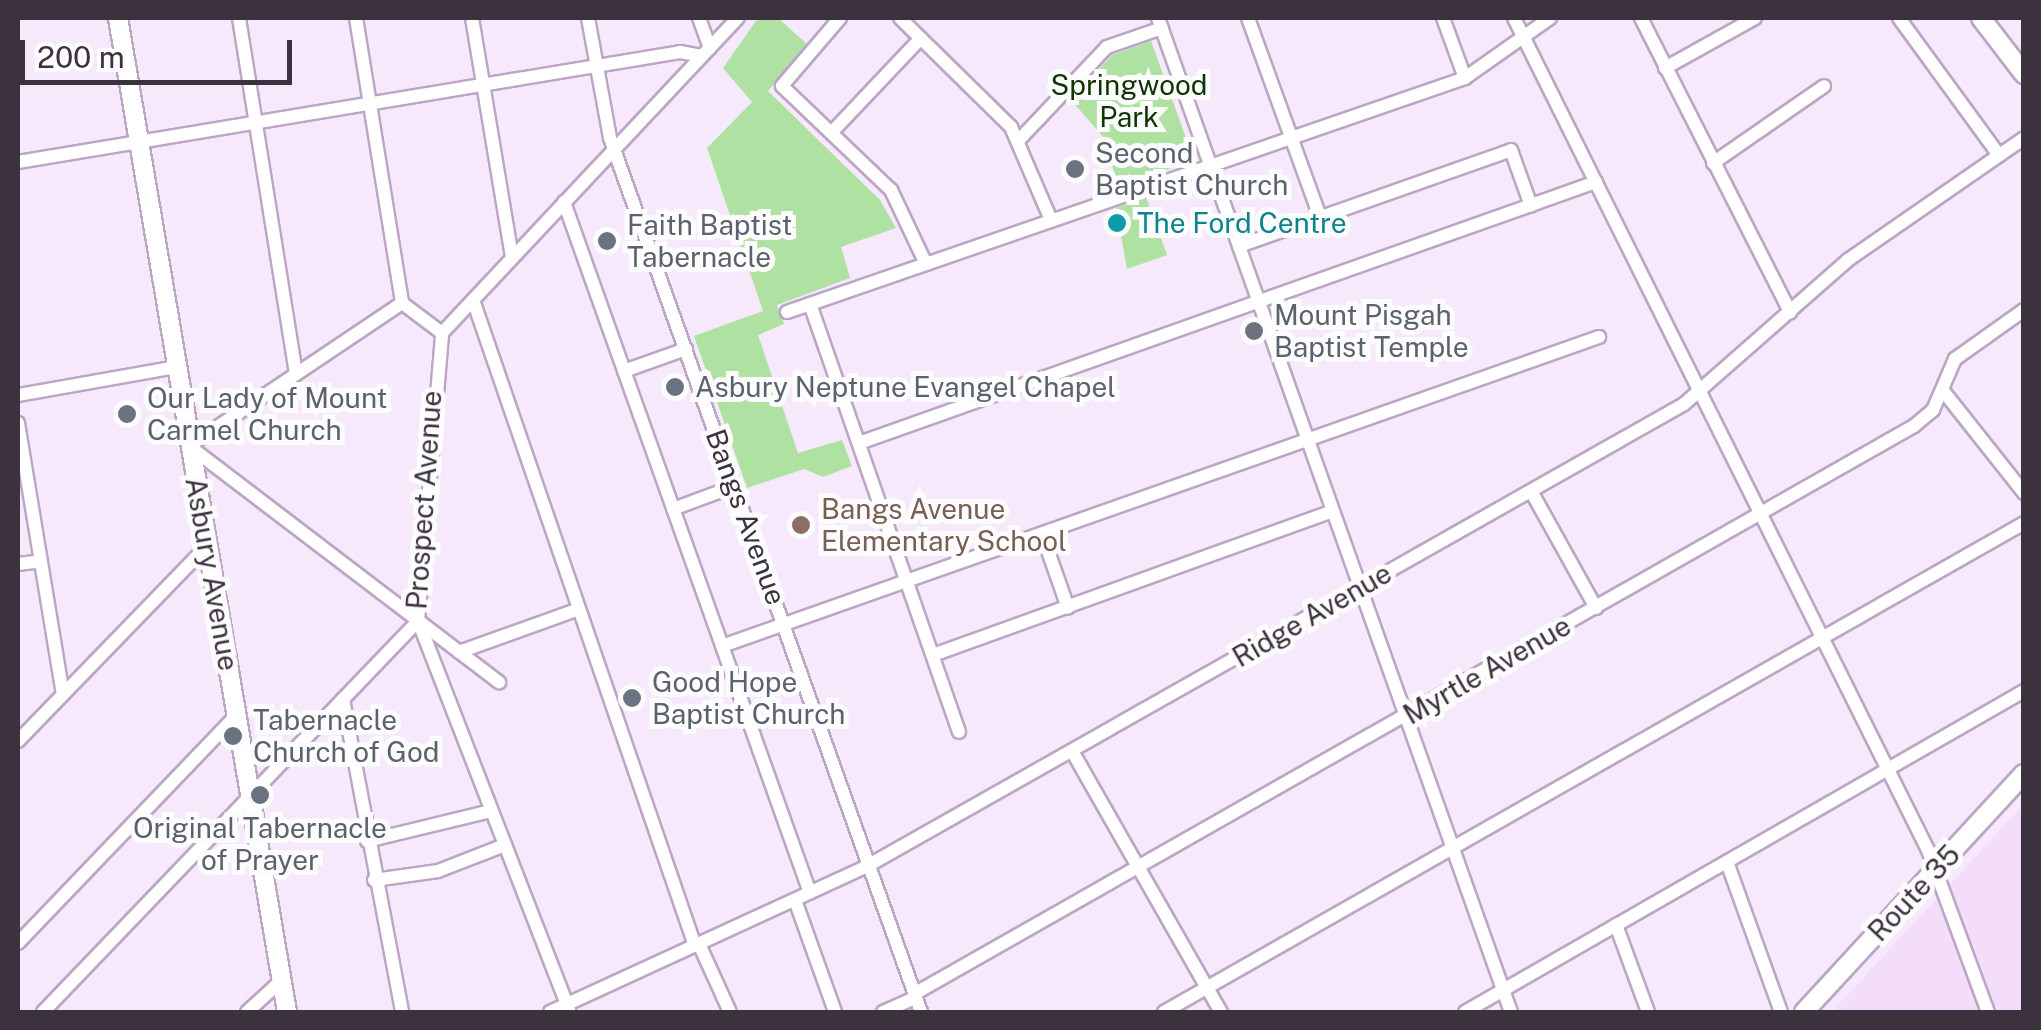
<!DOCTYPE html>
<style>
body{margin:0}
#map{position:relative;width:2041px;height:1030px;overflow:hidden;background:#f7e9fc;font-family:"Public Sans",sans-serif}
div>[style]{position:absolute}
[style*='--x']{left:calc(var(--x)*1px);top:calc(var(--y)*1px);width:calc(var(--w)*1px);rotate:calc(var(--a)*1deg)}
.built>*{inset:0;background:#f3ddfb}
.green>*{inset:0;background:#afe2a2}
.roads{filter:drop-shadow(2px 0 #bba6c4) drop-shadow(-2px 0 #bba6c4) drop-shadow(0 2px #bba6c4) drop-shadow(0 -2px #bba6c4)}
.minor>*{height:12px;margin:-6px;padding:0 6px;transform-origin:6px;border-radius:6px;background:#fff}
.major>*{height:18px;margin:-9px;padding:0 9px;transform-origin:9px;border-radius:9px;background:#fff}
.dots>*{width:28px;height:28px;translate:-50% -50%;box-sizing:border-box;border:5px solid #fcfcfc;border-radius:50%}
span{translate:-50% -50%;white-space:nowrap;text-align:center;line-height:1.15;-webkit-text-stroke:10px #fcfcfc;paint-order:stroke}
.park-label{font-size:28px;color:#0e3402}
.worship-label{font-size:28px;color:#5b616d}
.left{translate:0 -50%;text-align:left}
.culture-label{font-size:28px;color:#0d838f}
.street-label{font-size:28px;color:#3b323e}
.education-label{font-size:28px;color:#785e54}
.frame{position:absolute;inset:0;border:20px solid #3b323e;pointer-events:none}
.scale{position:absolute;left:20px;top:40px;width:272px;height:45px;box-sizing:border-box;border:5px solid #3b323e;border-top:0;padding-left:12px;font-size:30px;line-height:35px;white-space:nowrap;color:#3b323e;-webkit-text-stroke:8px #fcfcfc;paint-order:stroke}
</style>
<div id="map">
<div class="built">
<i style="clip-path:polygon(2023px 805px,2023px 1012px,1832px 1012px,1839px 1004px)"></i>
</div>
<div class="green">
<i style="clip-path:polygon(758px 18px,778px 18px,808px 45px,768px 91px,880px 200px,896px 228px,841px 247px,850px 278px,777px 305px,784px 324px,758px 335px,798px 453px,842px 440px,852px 466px,823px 477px,804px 469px,747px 488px,694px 336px,763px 311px,707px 148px,752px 102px,723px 68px)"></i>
<i style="clip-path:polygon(1151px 41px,1194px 160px,1118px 187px,1105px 139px,1071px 100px,1112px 55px)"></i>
<i style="clip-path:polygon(1146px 197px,1167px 255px,1127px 269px,1116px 208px)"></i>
</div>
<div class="roads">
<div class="minor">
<i style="--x:239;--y:18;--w:359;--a:80.9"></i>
<i style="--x:356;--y:18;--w:289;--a:80.8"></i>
<i style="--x:402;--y:303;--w:50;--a:36.9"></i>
<i style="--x:472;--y:18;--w:241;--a:80.5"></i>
<i style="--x:588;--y:18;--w:122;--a:79.6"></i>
<i style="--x:610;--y:138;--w:928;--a:70.41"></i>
<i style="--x:699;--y:18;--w:32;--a:70"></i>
<i style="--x:840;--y:18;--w:89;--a:130.5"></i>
<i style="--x:782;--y:86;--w:151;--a:43.7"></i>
<i style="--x:891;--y:190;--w:82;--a:64.7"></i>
<i style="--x:900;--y:18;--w:156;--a:44.5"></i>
<i style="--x:1011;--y:127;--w:101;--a:66.7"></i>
<i style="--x:1158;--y:18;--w:1055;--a:70.45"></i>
<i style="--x:1248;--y:18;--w:212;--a:70.1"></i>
<i style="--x:1443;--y:18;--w:64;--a:69.9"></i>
<i style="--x:1514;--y:18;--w:929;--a:63.55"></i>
<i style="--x:1928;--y:850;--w:173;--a:69.7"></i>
<i style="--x:1641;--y:18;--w:330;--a:63.1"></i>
<i style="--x:1899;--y:18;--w:170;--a:53.9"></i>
<i style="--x:1665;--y:68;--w:103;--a:-29.1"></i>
<i style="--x:832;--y:132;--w:129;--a:-46.6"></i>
<i style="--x:1019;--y:140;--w:128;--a:-46.6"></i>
<i style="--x:1107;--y:47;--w:58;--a:-19.1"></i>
<i style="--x:18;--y:162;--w:671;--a:-9.43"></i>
<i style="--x:680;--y:52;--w:22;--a:10"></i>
<i style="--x:1713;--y:163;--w:135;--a:-34.7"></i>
<i style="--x:564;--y:202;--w:733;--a:70.4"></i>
<i style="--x:1239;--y:246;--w:288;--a:-19.4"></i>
<i style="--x:1511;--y:150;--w:59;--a:70.3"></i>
<i style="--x:473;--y:300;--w:683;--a:71.03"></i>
<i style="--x:402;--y:303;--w:257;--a:146.1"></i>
<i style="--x:189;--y:446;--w:390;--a:37.3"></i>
<i style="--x:810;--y:304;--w:453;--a:70.8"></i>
<i style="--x:787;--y:312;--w:717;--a:-19.04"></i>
<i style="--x:1465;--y:78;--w:104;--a:-35.2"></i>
<i style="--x:624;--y:371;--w:66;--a:-19.5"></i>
<i style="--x:1944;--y:392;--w:129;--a:51.6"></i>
<i style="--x:18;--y:395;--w:160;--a:-10"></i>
<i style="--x:18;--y:423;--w:275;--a:80.6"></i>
<i style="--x:859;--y:443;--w:782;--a:-19.5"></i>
<i style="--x:1531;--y:491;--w:134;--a:60.9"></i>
<i style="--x:673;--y:509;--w:66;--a:-20.4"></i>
<i style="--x:1042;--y:534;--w:78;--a:70.6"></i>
<i style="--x:18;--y:564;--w:23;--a:-7"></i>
<i style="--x:419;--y:623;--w:415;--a:68.8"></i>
<i style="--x:722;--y:646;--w:930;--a:-19.41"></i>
<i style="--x:459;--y:652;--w:127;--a:-19.7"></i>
<i style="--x:933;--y:655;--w:424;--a:-19.8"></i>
<i style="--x:343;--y:699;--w:319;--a:79.3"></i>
<i style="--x:18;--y:741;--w:272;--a:-45.9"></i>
<i style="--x:1072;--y:751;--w:301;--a:60.3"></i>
<i style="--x:367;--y:841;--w:128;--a:-13.6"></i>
<i style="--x:1727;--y:862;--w:159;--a:70.2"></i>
<i style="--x:374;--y:880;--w:65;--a:-8"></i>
<i style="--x:438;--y:871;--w:72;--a:-21.2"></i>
<i style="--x:795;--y:900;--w:119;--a:70.3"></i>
<i style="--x:1616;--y:925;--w:93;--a:69.8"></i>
<i style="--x:18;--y:943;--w:316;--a:-46.2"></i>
<i style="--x:699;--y:944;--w:75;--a:65.5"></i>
<i style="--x:914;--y:994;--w:1150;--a:-29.6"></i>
<i style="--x:1914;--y:426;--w:25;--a:-40"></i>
<i style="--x:1933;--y:410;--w:56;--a:-66.7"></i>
<i style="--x:1955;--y:359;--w:85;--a:-35.4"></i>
<i style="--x:43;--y:1012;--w:542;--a:-46.2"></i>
<i style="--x:418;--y:621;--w:289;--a:-85.2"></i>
<i style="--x:442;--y:333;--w:432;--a:-46.8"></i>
<i style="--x:247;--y:1012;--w:46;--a:-42.4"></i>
<i style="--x:550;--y:1012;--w:351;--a:-24.7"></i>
<i style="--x:869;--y:865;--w:936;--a:-29.49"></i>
<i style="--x:1684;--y:404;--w:218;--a:-41.3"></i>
<i style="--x:1848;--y:260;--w:214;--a:-34.7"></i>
<i style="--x:883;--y:1012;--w:36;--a:-24"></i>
<i style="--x:1164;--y:1012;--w:989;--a:-29.62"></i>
<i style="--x:1465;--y:1012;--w:645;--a:-29.87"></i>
</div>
<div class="major">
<i style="--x:118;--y:18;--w:1008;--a:80.35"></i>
<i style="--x:1981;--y:18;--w:71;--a:52.5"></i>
<i style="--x:1804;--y:1012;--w:324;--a:-47.3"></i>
</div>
</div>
<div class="dots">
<i style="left:1075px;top:169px;background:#6b7280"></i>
<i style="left:1117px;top:223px;background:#0f9aa8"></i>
<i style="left:607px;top:241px;background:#6b7280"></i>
<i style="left:1254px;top:331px;background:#6b7280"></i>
<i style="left:675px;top:387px;background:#6b7280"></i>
<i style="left:127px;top:414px;background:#6b7280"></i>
<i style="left:801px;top:525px;background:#8d6e63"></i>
<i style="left:632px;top:698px;background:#6b7280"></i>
<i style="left:233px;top:736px;background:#6b7280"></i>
<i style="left:260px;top:795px;background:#6b7280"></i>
</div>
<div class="park-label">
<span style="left:1129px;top:101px">Springwood<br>Park</span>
</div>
<div class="worship-label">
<span class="left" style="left:1095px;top:169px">Second<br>Baptist Church</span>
<span class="left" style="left:627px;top:241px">Faith Baptist<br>Tabernacle</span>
<span class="left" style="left:1274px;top:331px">Mount Pisgah<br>Baptist Temple</span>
<span class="left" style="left:695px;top:387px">Asbury Neptune Evangel Chapel</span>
<span class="left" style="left:147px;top:414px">Our Lady of Mount<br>Carmel Church</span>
<span class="left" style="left:652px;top:698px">Good Hope<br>Baptist Church</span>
<span class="left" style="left:253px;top:736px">Tabernacle<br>Church of God</span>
<span style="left:260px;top:844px">Original Tabernacle<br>of Prayer</span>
</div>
<div class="culture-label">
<span class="left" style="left:1137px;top:223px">The Ford Centre</span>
</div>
<div class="street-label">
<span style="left:424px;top:500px;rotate:-86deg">Prospect Avenue</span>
<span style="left:746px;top:517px;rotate:70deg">Bangs Avenue</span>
<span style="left:212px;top:574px;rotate:80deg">Asbury Avenue</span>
<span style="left:1312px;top:615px;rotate:-30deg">Ridge Avenue</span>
<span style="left:1487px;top:670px;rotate:-30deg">Myrtle Avenue</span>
<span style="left:1914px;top:893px;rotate:-47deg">Route 35</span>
</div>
<div class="education-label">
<span class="left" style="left:821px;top:525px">Bangs Avenue<br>Elementary School</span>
</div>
<div class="frame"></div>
<div class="scale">200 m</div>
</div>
